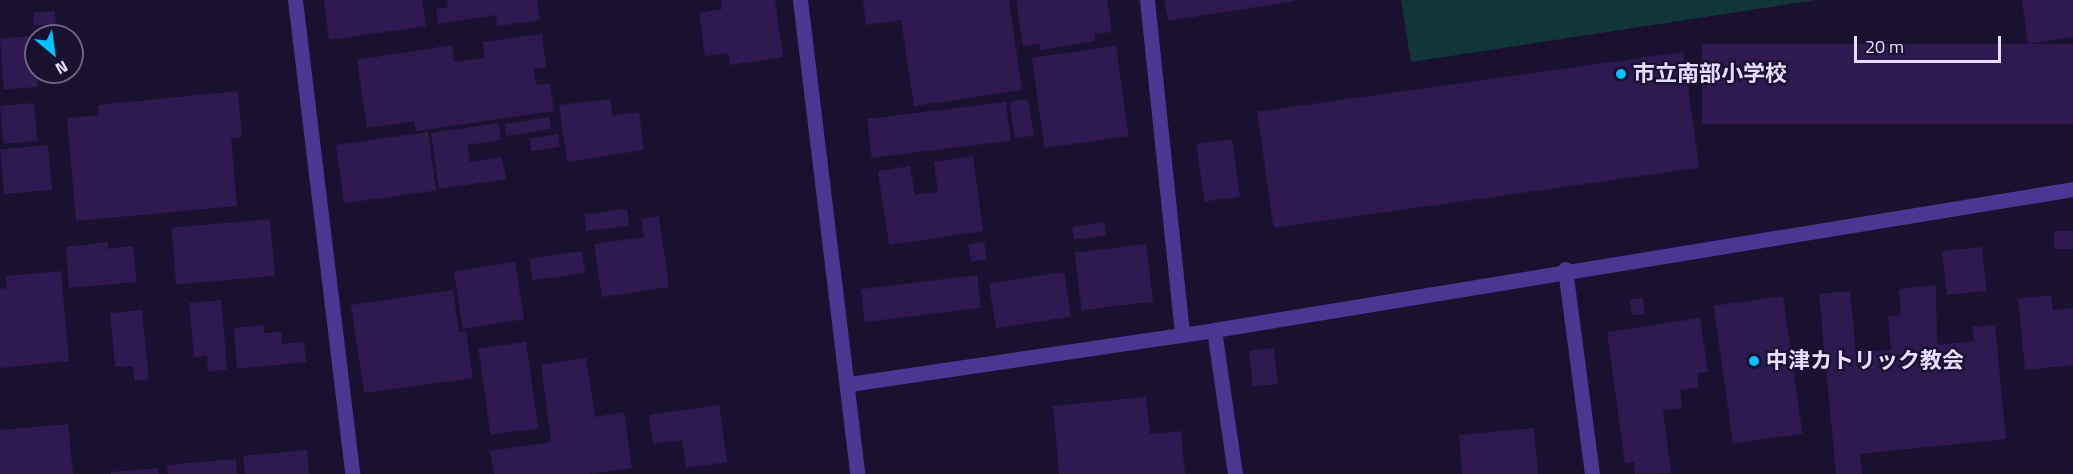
<!DOCTYPE html>
<meta charset="utf-8">
<style>
body{margin:0}
#map{position:relative;width:2073px;height:474px;overflow:hidden;background:#1a102f;font-family:"Titillium Web","Noto Sans JP",sans-serif}
div>[style]{position:absolute}
[style*='--x']{left:calc(var(--x)*1px);top:calc(var(--y)*1px);width:calc(var(--w)*1px);rotate:calc(var(--a)*1deg)}
.green>*{inset:0;background:#123539}
.building>*{inset:0;background:#2e1a51;transform-origin:0 0}
.minor>*{height:15px;margin:-7.5px;padding:0 7.5px;transform-origin:7.5px;border-radius:7.5px;background:#493791}
.dots>*{width:16px;height:16px;translate:-50% -50%;box-sizing:border-box;border:3px solid #1a102f;border-radius:50%}
span{translate:-50% -50%;white-space:nowrap;text-align:center;line-height:1.15;-webkit-text-stroke:4.5px #1a102f;paint-order:stroke}
.poi-label{font-size:22px;color:#e7ddff;font-weight:700}
.left{translate:0 -50%;text-align:left}
.north{position:absolute;left:24px;top:24px;width:60px;height:60px;box-sizing:border-box;background:#1a102f;border:2px solid #6c6282;border-radius:50%;rotate:151deg;font-size:16px;font-weight:700;line-height:24px;text-align:center;color:#e7ddff}
.north::after{content:'';display:block;margin:auto;width:21px;height:27px;background:#09c0ff;clip-path:polygon(50% 0,100% 100%,50% 72%,0 100%)}
.scale{position:absolute;left:1854px;top:36px;width:147px;height:27px;box-sizing:border-box;border:3px solid #e7ddff;border-top:0;padding-left:8px;font-size:18px;line-height:21px;white-space:nowrap;color:#e7ddff;-webkit-text-stroke:4px #1a102f;paint-order:stroke}
</style>
<div id="map">
<div class="green">
<i style="clip-path:polygon(1401px 0,1816px 0,1411px 62px)"></i>
</div>
<div class="building">
<i style="clip-path:polygon(324px 0,422px 0,426px 26px,329px 40px)"></i>
<i style="clip-path:polygon(447px 0,537px 0,540px 20px,497px 26px,496px 15px,438px 24px,436px 9px,448px 7px)"></i>
<i style="clip-path:polygon(721px 0,775px 0,783px 57px,730px 65px,728px 53px,705px 56px,699px 13px,722px 9px)"></i>
<i style="clip-path:polygon(863px 0,1009px 0,1022px 90px,914px 106px,901px 20px,866px 25px)"></i>
<i style="clip-path:polygon(1016px 0,1107px 0,1112px 32px,1095px 34px,1095px 41px,1040px 50px,1039px 44px,1023px 46px)"></i>
<i style="clip-path:polygon(1164px 0,1295px 0,1295px 1px,1168px 21px)"></i>
<i style="clip-path:polygon(2022px 0,2073px 0,2073px 37px,2028px 44px)"></i>
<i style="left:55px;top:11px;width:13px;height:22px;rotate:86deg"></i>
<i style="clip-path:polygon(542px 34px,546px 67px,534px 69px,536px 85px,550px 83px,554px 111px,416px 131px,414px 121px,367px 128px,357px 60px,452px 45px,454px 62px,485px 58px,483px 42px)"></i>
<i style="left:34px;top:36px;width:51px;height:34px;rotate:86deg"></i>
<i style="left:2073px;top:44px;width:80px;height:371px;rotate:90deg"></i>
<i style="left:1116px;top:46px;width:91px;height:85px;rotate:82deg"></i>
<i style="left:1683px;top:52px;width:117px;height:430px;rotate:82deg"></i>
<i style="clip-path:polygon(238px 91px,242px 137px,231px 139px,237px 206px,76px 221px,67px 118px,99px 115px,98px 105px)"></i>
<i style="clip-path:polygon(610px 99px,613px 116px,639px 112px,644px 150px,567px 162px,559px 105px)"></i>
<i style="left:1028px;top:99px;width:37px;height:19px;rotate:81deg"></i>
<i style="left:1006px;top:102px;width:39px;height:140px;rotate:83deg"></i>
<i style="left:34px;top:103px;width:38px;height:34px;rotate:85deg"></i>
<i style="left:549px;top:117px;width:12px;height:45px;rotate:81deg"></i>
<i style="clip-path:polygon(499px 123px,501px 140px,467px 145px,470px 162px,502px 157px,506px 179px,439px 189px,431px 133px)"></i>
<i style="left:428px;top:132px;width:59px;height:93px;rotate:82deg"></i>
<i style="left:558px;top:134px;width:13px;height:29px;rotate:81deg"></i>
<i style="left:1232px;top:139px;width:58px;height:36px;rotate:82deg"></i>
<i style="left:48px;top:145px;width:45px;height:48px;rotate:85deg"></i>
<i style="clip-path:polygon(973px 156px,983px 231px,889px 245px,878px 171px,910px 166px,915px 195px,938px 192px,934px 162px)"></i>
<i style="left:627px;top:209px;width:17px;height:43px;rotate:83deg"></i>
<i style="clip-path:polygon(659px 216px,669px 287px,602px 297px,594px 244px,644px 237px,641px 219px)"></i>
<i style="left:270px;top:219px;width:57px;height:99px;rotate:85deg"></i>
<i style="left:1104px;top:222px;width:13px;height:32px;rotate:81deg"></i>
<i style="left:2073px;top:231px;width:18px;height:19px;rotate:90deg"></i>
<i style="clip-path:polygon(108px 242px,108px 249px,133px 246px,137px 282px,69px 288px,66px 247px)"></i>
<i style="left:984px;top:242px;width:17px;height:16px;rotate:80deg"></i>
<i style="left:1146px;top:244px;width:58px;height:72px;rotate:83deg"></i>
<i style="left:1982px;top:247px;width:44px;height:40px;rotate:84deg"></i>
<i style="left:582px;top:251px;width:22px;height:53px;rotate:82deg"></i>
<i style="left:515px;top:262px;width:58px;height:62px;rotate:81deg"></i>
<i style="clip-path:polygon(61px 271px,69px 361px,0 368px,0 289px,7px 288px,6px 276px)"></i>
<i style="left:1064px;top:272px;width:45px;height:76px;rotate:81deg"></i>
<i style="left:977px;top:275px;width:33px;height:117px;rotate:83deg"></i>
<i style="clip-path:polygon(1936px 285px,1937px 345px,1974px 341px,1972px 327px,1995px 325px,2006px 439px,1860px 454px,1862px 474px,1836px 474px,1819px 294px,1850px 291px,1856px 353px,1891px 350px,1888px 317px,1901px 315px,1899px 289px)"></i>
<i style="clip-path:polygon(453px 290px,459px 332px,466px 331px,473px 378px,364px 393px,351px 305px)"></i>
<i style="clip-path:polygon(2051px 295px,2053px 310px,2073px 308px,2073px 365px,2025px 370px,2018px 299px)"></i>
<i style="left:1783px;top:296px;width:139px;height:70px;rotate:82deg"></i>
<i style="left:1643px;top:298px;width:16px;height:13px;rotate:83deg"></i>
<i style="clip-path:polygon(221px 300px,227px 369px,208px 372px,207px 356px,194px 357px,189px 303px)"></i>
<i style="clip-path:polygon(142px 310px,149px 379px,135px 381px,133px 366px,115px 367px,110px 313px)"></i>
<i style="clip-path:polygon(1700px 318px,1708px 372px,1697px 373px,1699px 387px,1680px 390px,1682px 408px,1663px 410px,1671px 473px,1635px 474px,1634px 462px,1625px 463px,1607px 332px)"></i>
<i style="clip-path:polygon(263px 325px,264px 333px,281px 332px,282px 344px,304px 342px,306px 362px,237px 369px,234px 328px)"></i>
<i style="left:526px;top:342px;width:87px;height:48px;rotate:82deg"></i>
<i style="left:1274px;top:348px;width:36px;height:25px;rotate:84deg"></i>
<i style="clip-path:polygon(586px 358px,595px 417px,624px 412px,632px 468px,588px 474px,494px 474px,490px 451px,551px 442px,541px 365px)"></i>
<i style="clip-path:polygon(1146px 397px,1150px 434px,1181px 431px,1185px 474px,1059px 474px,1053px 406px)"></i>
<i style="clip-path:polygon(719px 405px,727px 462px,686px 468px,682px 440px,653px 444px,649px 415px)"></i>
<i style="clip-path:polygon(68px 424px,73px 474px,0 474px,0 430px)"></i>
<i style="clip-path:polygon(1534px 428px,1538px 474px,1462px 474px,1459px 435px)"></i>
<i style="clip-path:polygon(307px 450px,309px 474px,245px 474px,243px 456px)"></i>
<i style="clip-path:polygon(236px 459px,237px 474px,168px 474px,167px 465px)"></i>
<i style="clip-path:polygon(158px 468px,159px 474px,111px 474px,111px 472px)"></i>
</div>
<div class="minor">
<i style="--x:295;--y:0;--w:477;--a:83.1"></i>
<i style="--x:800;--y:0;--w:477;--a:83.1"></i>
<i style="--x:1147;--y:0;--w:337;--a:84"></i>
<i style="--x:1565;--y:269;--w:207;--a:82.5"></i>
<i style="--x:1214;--y:330;--w:146;--a:81.7"></i>
<i style="--x:849;--y:384;--w:369;--a:-8.4"></i>
<i style="--x:1214;--y:330;--w:870;--a:-9.32"></i>
</div>
<div class="dots">
<i style="left:1621px;top:74px;background:#09c0ff"></i>
<i style="left:1754px;top:361px;background:#09c0ff"></i>
</div>
<div class="poi-label">
<span class="left" style="left:1633px;top:74px">市立南部小学校</span>
<span class="left" style="left:1766px;top:361px">中津カトリック教会</span>
</div>
<div class="north">N</div>
<div class="scale">20 m</div>
</div>
